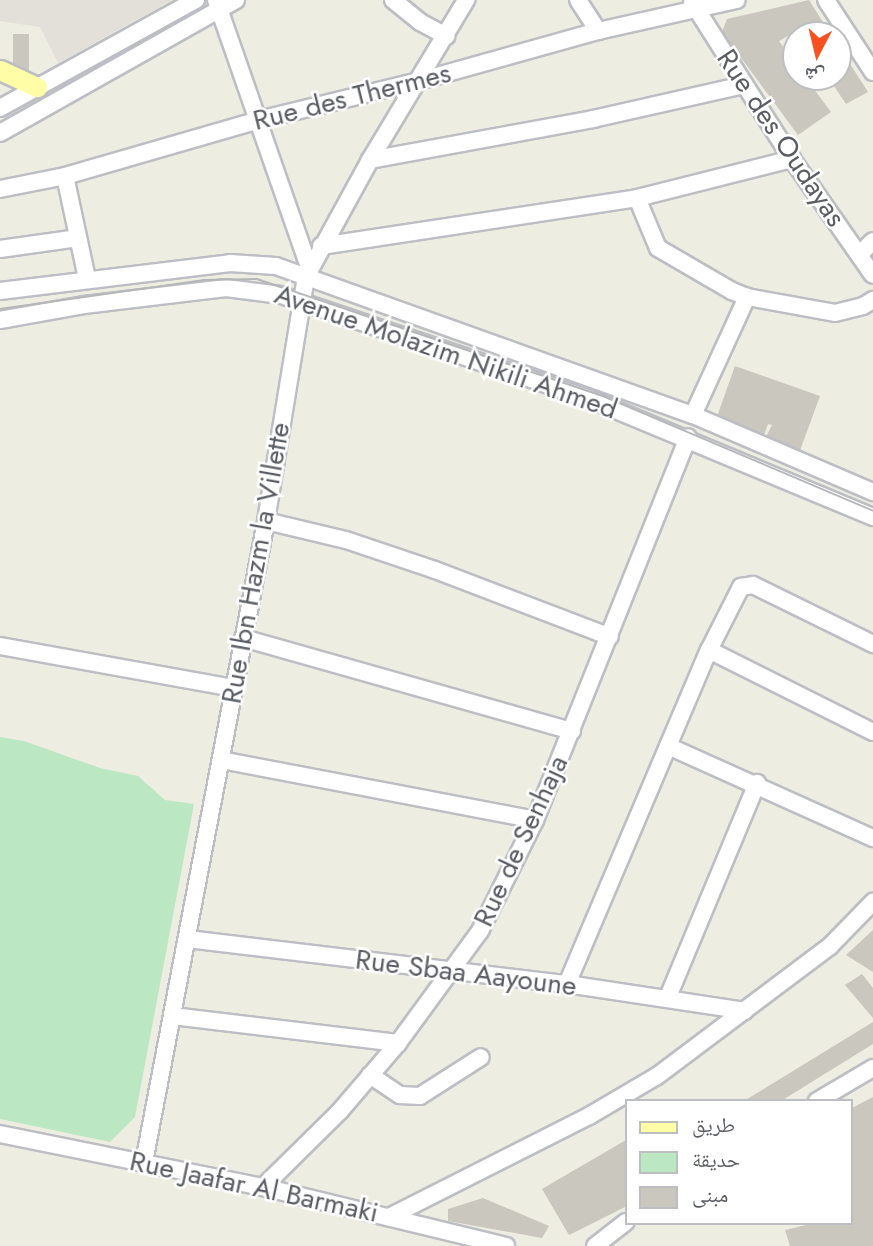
<!DOCTYPE html>
<meta charset="utf-8">
<style>
body{margin:0}
#map{position:relative;width:873px;height:1246px;overflow:hidden;background:#eeede1;font-family:Jost,"Noto Naskh Arabic",sans-serif}
div>[style]{position:absolute}
[style*='--x']{left:calc(var(--x)*1px);top:calc(var(--y)*1px);width:calc(var(--w)*1px);rotate:calc(var(--a)*1deg)}
.industrial>*{inset:0;background:#e2e0d9}
.green>*{inset:0;background:#bbe8c2}
.building>*{inset:0;background:#c9c7be;transform-origin:0 0}
.roads{filter:drop-shadow(2px 0 #bcbec4) drop-shadow(-2px 0 #bcbec4) drop-shadow(0 2px #bcbec4) drop-shadow(0 -2px #bcbec4)}
.minor>*{height:16px;margin:-8px;padding:0 8px;transform-origin:8px;border-radius:8px;background:#fff}
.major>*{height:19px;margin:-9.5px;padding:0 9.5px;transform-origin:9.5px;border-radius:9.5px;background:#fffea6}
.tram>*{height:2px;margin:-1px;padding:0 1px;transform-origin:1px;border-radius:1px;background:#b5b6b7}
span{translate:-50% -50%;white-space:nowrap;text-align:center;line-height:1.15;-webkit-text-stroke:5px #fff;paint-order:stroke}
.street-label{font-size:28px;color:#5a5d64}
.legend{position:absolute;left:625px;top:1099px;width:228px;height:126px;box-sizing:border-box;background:#fff;border:2px solid #bdbec1;margin:0;padding:9px 12px;list-style:none;font-size:21px;color:#5a5d64}
.legend li{display:flex;align-items:center;gap:14px;height:35px}
.legend b{width:35px;border:2px solid #bdbec1}
.north{position:absolute;left:782px;top:21px;width:70px;height:70px;box-sizing:border-box;background:#fff;border:2px solid #bdbec1;border-radius:50%;rotate:187deg;font-size:19px;font-weight:700;line-height:28px;text-align:center;color:#5a5d64}
.north::after{content:'';display:block;margin:auto;width:24px;height:32px;background:#f8501e;clip-path:polygon(50% 0,100% 100%,50% 72%,0 100%)}
</style>
<div id="map">
<div class="industrial">
<i style="clip-path:polygon(0 0,172px 0,58px 63px,40px 27px,0 21px)"></i>
</div>
<div class="green">
<i style="clip-path:polygon(0 737px,24px 741px,100px 768px,138px 776px,165px 800px,194px 804px,135px 1117px,110px 1142px,0 1119px)"></i>
</div>
<div class="building">
<i style="clip-path:polygon(809px 0,831px 35px,799px 35px,797px 31px,779px 41px,796px 65px,796px 77px,805px 77px,831px 112px,798px 135px,722px 32px,727px 19px)"></i>
<i style="left:13px;top:34px;width:16px;height:36px"></i>
<i style="clip-path:polygon(838px 45px,868px 92px,846px 104px,828px 77px,838px 77px)"></i>
<i style="clip-path:polygon(735px 366px,820px 396px,799px 453px,764px 441px,772px 425px,768px 424px,763px 438px,715px 422px)"></i>
<i style="clip-path:polygon(873px 930px,873px 972px,846px 955px)"></i>
<i style="clip-path:polygon(862px 974px,873px 988px,873px 1018px,845px 985px)"></i>
<i style="clip-path:polygon(873px 1022px,873px 1044px,781px 1101px,744px 1101px)"></i>
<i style="clip-path:polygon(873px 1097px,873px 1246px,790px 1246px,785px 1230px,815px 1223px,850px 1223px,850px 1109px)"></i>
<i style="clip-path:polygon(626px 1140px,625px 1207px,569px 1235px,542px 1189px)"></i>
<i style="clip-path:polygon(483px 1198px,549px 1226px,542px 1238px,448px 1221px,448px 1209px)"></i>
</div>
<div class="roads">
<div class="minor">
<i style="--x:216;--y:0;--w:283;--a:70.8"></i>
<i style="--x:393;--y:0;--w:35;--a:39"></i>
<i style="--x:420;--y:22;--w:30;--a:28"></i>
<i style="--x:578;--y:0;--w:37;--a:57"></i>
<i style="--x:826;--y:0;--w:86;--a:56.9"></i>
<i style="--x:692;--y:2;--w:186;--a:57.5"></i>
<i style="--x:792;--y:159;--w:141;--a:55.1"></i>
<i style="--x:0;--y:108;--w:224;--a:-28.9"></i>
<i style="--x:0;--y:133;--w:271;--a:-29.4"></i>
<i style="--x:370;--y:160;--w:227;--a:-10.4"></i>
<i style="--x:593;--y:119;--w:155;--a:-12.7"></i>
<i style="--x:65;--y:176;--w:105;--a:77.9"></i>
<i style="--x:0;--y:189;--w:66;--a:-11.3"></i>
<i style="--x:65;--y:176;--w:202;--a:-16.1"></i>
<i style="--x:259;--y:120;--w:165;--a:-13.7"></i>
<i style="--x:419;--y:81;--w:186;--a:-15.6"></i>
<i style="--x:598;--y:31;--w:142;--a:-12.6"></i>
<i style="--x:637;--y:198;--w:54;--a:67.2"></i>
<i style="--x:658;--y:248;--w:86;--a:30.2"></i>
<i style="--x:732;--y:291;--w:16;--a:22"></i>
<i style="--x:747;--y:297;--w:89;--a:10.3"></i>
<i style="--x:835;--y:313;--w:29;--a:-14"></i>
<i style="--x:863;--y:306;--w:12;--a:-31"></i>
<i style="--x:321;--y:246;--w:320;--a:-8.6"></i>
<i style="--x:637;--y:198;--w:160;--a:-14.1"></i>
<i style="--x:0;--y:249;--w:79;--a:-8"></i>
<i style="--x:860;--y:254;--w:18;--a:-45"></i>
<i style="--x:0;--y:291;--w:232;--a:-6.9"></i>
<i style="--x:230;--y:263;--w:46;--a:3.7"></i>
<i style="--x:276;--y:266;--w:443;--a:19.7"></i>
<i style="--x:693;--y:415;--w:196;--a:23.2"></i>
<i style="--x:0;--y:320;--w:85;--a:-10.1"></i>
<i style="--x:84;--y:305;--w:143;--a:-6.8"></i>
<i style="--x:226;--y:288;--w:55;--a:7.3"></i>
<i style="--x:281;--y:295;--w:323;--a:18.6"></i>
<i style="--x:587;--y:398;--w:310;--a:22.6"></i>
<i style="--x:693;--y:415;--w:130;--a:-65.4"></i>
<i style="--x:266;--y:521;--w:82;--a:13.4"></i>
<i style="--x:346;--y:540;--w:94;--a:18.6"></i>
<i style="--x:435;--y:570;--w:187;--a:20.9"></i>
<i style="--x:243;--y:638;--w:342;--a:15.8"></i>
<i style="--x:0;--y:646;--w:237;--a:10.2"></i>
<i style="--x:709;--y:650;--w:183;--a:26.6"></i>
<i style="--x:668;--y:746;--w:225;--a:24.2"></i>
<i style="--x:221;--y:760;--w:320;--a:10.8"></i>
<i style="--x:187;--y:939;--w:383;--a:6.8"></i>
<i style="--x:567;--y:984;--w:180;--a:8.6"></i>
<i style="--x:567;--y:984;--w:363;--a:-67"></i>
<i style="--x:709;--y:650;--w:71;--a:-63.1"></i>
<i style="--x:741;--y:587;--w:12;--a:-9"></i>
<i style="--x:753;--y:585;--w:134;--a:26.2"></i>
<i style="--x:668;--y:997;--w:232;--a:-67.4"></i>
<i style="--x:172;--y:1016;--w:228;--a:6.8"></i>
<i style="--x:370;--y:1075;--w:36;--a:34"></i>
<i style="--x:400;--y:1095;--w:20;--a:3"></i>
<i style="--x:420;--y:1096;--w:72;--a:-32.6"></i>
<i style="--x:817;--y:1101;--w:65;--a:-30.5"></i>
<i style="--x:0;--y:1134;--w:268;--a:11.4"></i>
<i style="--x:263;--y:1187;--w:250;--a:13.6"></i>
<i style="--x:144;--y:1162;--w:653;--a:-79.22"></i>
<i style="--x:266;--y:521;--w:247;--a:-80.7"></i>
<i style="--x:306;--y:277;--w:133;--a:-61.3"></i>
<i style="--x:370;--y:160;--w:187;--a:-59"></i>
<i style="--x:263;--y:1187;--w:108;--a:-44.6"></i>
<i style="--x:340;--y:1111;--w:89;--a:-49.5"></i>
<i style="--x:398;--y:1043;--w:139;--a:-53.8"></i>
<i style="--x:480;--y:931;--w:124;--a:-63.6"></i>
<i style="--x:535;--y:820;--w:412;--a:-68.2"></i>
<i style="--x:389;--y:1217;--w:224;--a:-26.8"></i>
<i style="--x:589;--y:1116;--w:79;--a:-30.5"></i>
<i style="--x:657;--y:1076;--w:216;--a:-36.9"></i>
<i style="--x:830;--y:946;--w:62;--a:-45.7"></i>
<i style="--x:595;--y:1246;--w:39;--a:-38"></i>
</div>
<div class="major">
<i style="--x:0;--y:70;--w:41;--a:24.7"></i>
</div>
</div>
<div class="tram">
<i style="--x:0;--y:309;--w:205;--a:-8.1"></i>
<i style="--x:203;--y:280;--w:54;--a:-1.1"></i>
<i style="--x:257;--y:279;--w:367;--a:18.7"></i>
<i style="--x:605;--y:397;--w:291;--a:23"></i>
</div>
<div class="street-label">
<span style="left:352px;top:97px;rotate:-14deg">Rue des Thermes</span>
<span style="left:781px;top:138px;rotate:56deg">Rue des Oudayas</span>
<span style="left:446px;top:352px;rotate:19deg">Avenue Molazim Nikili Ahmed</span>
<span style="left:256px;top:563px;rotate:-80deg">Rue Ibn Hazm la Villette</span>
<span style="left:521px;top:841px;rotate:-65deg">Rue de Senhaja</span>
<span style="left:466px;top:973px;rotate:7deg">Rue Sbaa Aayoune</span>
<span style="left:254px;top:1187px;rotate:12deg">Rue Jaafar Al Barmaki</span>
</div>
<ul class="legend">
<li><b style="height:9px;background:#fffea6"></b>طريق</li>
<li><b style="height:19px;background:#bbe8c2"></b>حديقة</li>
<li><b style="height:19px;background:#c9c7be"></b>مبنى</li>
</ul>
<div class="north">ش</div>
</div>
